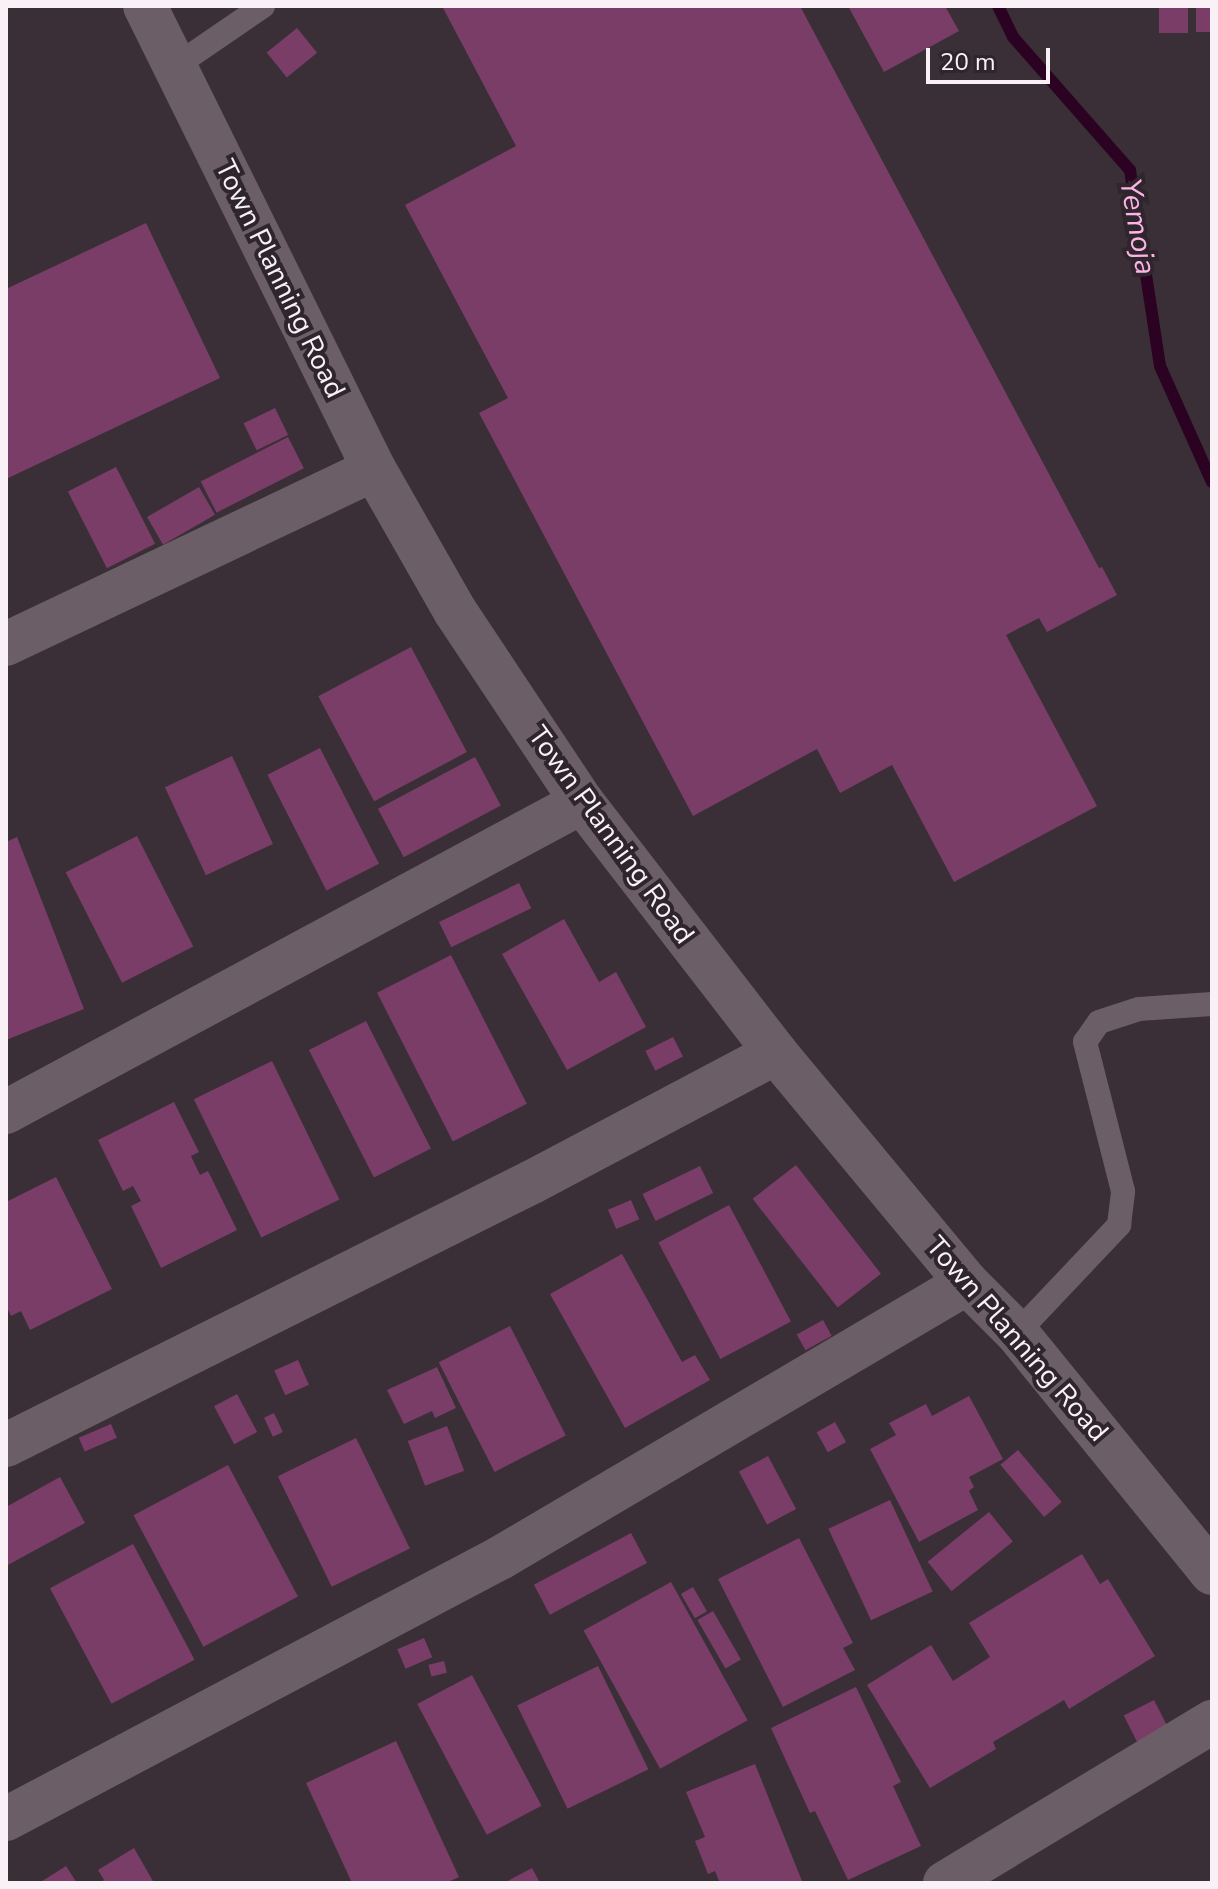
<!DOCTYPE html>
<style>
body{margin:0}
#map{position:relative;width:1218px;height:1889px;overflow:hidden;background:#3a2f36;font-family:"Nunito Sans",sans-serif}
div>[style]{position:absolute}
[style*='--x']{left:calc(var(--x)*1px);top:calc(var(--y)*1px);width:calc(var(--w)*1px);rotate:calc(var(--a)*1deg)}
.stream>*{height:12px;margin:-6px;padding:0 6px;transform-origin:6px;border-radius:6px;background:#2c0222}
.building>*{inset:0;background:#793d68;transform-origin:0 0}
.lane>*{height:24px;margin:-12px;padding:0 12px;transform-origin:12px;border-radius:12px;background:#6b5e66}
.street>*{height:44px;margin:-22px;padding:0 22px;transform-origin:22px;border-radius:22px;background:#6b5e66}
span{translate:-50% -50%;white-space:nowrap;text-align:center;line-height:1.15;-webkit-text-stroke:8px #2f252c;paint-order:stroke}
.street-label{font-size:28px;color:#f9f1f6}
.water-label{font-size:30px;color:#fcb3e5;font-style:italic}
.frame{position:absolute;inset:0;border:8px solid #f9f1f6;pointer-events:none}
.scale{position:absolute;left:926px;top:48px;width:124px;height:36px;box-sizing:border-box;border:4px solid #f9f1f6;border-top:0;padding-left:10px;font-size:24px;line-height:28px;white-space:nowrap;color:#f9f1f6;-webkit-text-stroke:6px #2f252c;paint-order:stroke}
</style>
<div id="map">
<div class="stream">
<i style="--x:998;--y:6;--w:34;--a:64"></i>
<i style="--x:1013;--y:37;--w:177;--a:48.7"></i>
<i style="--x:1130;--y:170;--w:198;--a:81.3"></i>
<i style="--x:1160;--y:366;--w:127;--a:65.9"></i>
</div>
<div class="building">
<i style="clip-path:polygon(442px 6px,800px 6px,1099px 568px,1102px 567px,1117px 595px,1047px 632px,1039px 618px,1006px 635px,1097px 806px,954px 882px,892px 765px,840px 793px,817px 749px,693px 816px,479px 413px,508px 398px,405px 205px,516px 146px)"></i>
<i style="clip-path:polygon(848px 6px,945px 6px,959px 31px,884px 72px)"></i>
<i style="left:1159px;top:6px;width:29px;height:27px"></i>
<i style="left:1196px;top:6px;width:16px;height:26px"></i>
<i style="left:297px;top:28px;width:32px;height:39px;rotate:51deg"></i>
<i style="clip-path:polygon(146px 223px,220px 378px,6px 479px,6px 289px)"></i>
<i style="left:275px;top:408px;width:30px;height:35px;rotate:64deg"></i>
<i style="left:288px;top:437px;width:35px;height:98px;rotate:63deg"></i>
<i style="left:116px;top:467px;width:86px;height:54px;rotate:63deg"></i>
<i style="left:199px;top:487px;width:32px;height:60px;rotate:60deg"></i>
<i style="left:411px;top:647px;width:119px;height:105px;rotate:62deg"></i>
<i style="left:320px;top:748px;width:130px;height:59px;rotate:63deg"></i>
<i style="left:232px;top:756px;width:97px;height:74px;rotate:65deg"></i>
<i style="left:475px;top:757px;width:55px;height:110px;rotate:62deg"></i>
<i style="left:137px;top:836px;width:124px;height:80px;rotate:63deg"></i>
<i style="clip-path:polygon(17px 837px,84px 1009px,6px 1040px,6px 842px)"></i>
<i style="left:519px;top:883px;width:28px;height:89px;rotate:64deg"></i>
<i style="clip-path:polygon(564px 919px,599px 982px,616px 972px,646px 1027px,567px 1070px,502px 954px)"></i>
<i style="left:451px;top:955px;width:167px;height:83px;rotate:63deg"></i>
<i style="left:366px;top:1021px;width:143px;height:64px;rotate:63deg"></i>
<i style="left:673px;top:1037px;width:22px;height:31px;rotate:63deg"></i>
<i style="left:272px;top:1061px;width:154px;height:87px;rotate:64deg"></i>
<i style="clip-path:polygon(174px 1102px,199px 1152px,191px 1156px,200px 1175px,208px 1171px,237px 1230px,161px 1268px,131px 1206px,141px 1201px,133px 1186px,123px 1191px,98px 1140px)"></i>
<i style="left:796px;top:1165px;width:138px;height:55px;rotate:52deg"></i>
<i style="left:700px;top:1166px;width:30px;height:64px;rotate:64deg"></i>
<i style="clip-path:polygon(56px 1177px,112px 1289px,30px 1330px,21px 1311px,11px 1316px,6px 1306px,6px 1202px)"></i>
<i style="left:631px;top:1200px;width:21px;height:25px;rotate:67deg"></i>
<i style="left:729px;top:1205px;width:132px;height:80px;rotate:62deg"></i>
<i style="clip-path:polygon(622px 1254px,682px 1362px,695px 1355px,710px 1380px,625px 1428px,550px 1294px)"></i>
<i style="left:823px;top:1320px;width:18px;height:30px;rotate:61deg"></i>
<i style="left:510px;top:1326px;width:123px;height:80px;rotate:63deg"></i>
<i style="left:298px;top:1360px;width:27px;height:26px;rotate:66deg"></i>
<i style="clip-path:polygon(437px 1367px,456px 1408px,435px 1418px,432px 1411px,404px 1424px,387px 1390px)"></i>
<i style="left:237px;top:1394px;width:43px;height:26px;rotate:62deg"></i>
<i style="clip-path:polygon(969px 1396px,1003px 1459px,969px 1477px,974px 1487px,969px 1491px,978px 1510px,919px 1542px,870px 1449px,896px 1435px,889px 1423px,926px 1404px,932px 1416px)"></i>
<i style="left:274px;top:1413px;width:21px;height:11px;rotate:65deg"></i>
<i style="left:835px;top:1422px;width:23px;height:21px;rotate:61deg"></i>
<i style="left:111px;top:1424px;width:15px;height:35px;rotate:67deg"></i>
<i style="left:447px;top:1426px;width:48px;height:42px;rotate:69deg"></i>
<i style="left:356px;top:1438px;width:123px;height:87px;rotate:64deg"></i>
<i style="left:1018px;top:1450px;width:68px;height:23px;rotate:50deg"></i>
<i style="left:768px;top:1456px;width:60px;height:33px;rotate:62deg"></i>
<i style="left:228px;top:1465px;width:149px;height:107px;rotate:62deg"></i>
<i style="clip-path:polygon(60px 1477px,85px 1523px,6px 1566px,6px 1507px)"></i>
<i style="left:890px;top:1500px;width:101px;height:68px;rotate:65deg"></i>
<i style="left:989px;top:1512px;width:38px;height:79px;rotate:51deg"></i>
<i style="left:631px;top:1533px;width:34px;height:110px;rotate:62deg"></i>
<i style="clip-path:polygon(799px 1538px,853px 1643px,843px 1648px,855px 1670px,783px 1707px,718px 1579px)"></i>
<i style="left:133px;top:1544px;width:131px;height:94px;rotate:62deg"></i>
<i style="clip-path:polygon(1082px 1554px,1100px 1584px,1108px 1579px,1155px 1656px,1069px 1709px,1064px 1700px,993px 1742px,996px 1749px,930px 1788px,867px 1685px,931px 1645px,953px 1681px,990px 1657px,969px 1623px)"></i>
<i style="left:671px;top:1582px;width:158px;height:100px;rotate:61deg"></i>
<i style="left:693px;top:1587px;width:28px;height:14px;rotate:60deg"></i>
<i style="left:713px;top:1611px;width:56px;height:18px;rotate:60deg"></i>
<i style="left:424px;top:1638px;width:21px;height:29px;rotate:67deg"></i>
<i style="left:444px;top:1661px;width:12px;height:16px;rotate:76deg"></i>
<i style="left:598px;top:1666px;width:115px;height:90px;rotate:64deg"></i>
<i style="left:472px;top:1675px;width:148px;height:62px;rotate:62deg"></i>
<i style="clip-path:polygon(856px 1687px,901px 1782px,893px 1786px,921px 1846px,848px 1880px,815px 1811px,810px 1813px,771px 1728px)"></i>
<i style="left:1154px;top:1700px;width:30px;height:34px;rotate:63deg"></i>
<i style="clip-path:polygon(396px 1741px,459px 1877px,446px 1883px,352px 1883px,306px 1783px)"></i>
<i style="clip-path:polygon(755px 1764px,802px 1881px,796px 1883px,720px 1883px,715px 1871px,708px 1874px,695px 1841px,705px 1837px,686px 1792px)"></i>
<i style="clip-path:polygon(134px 1848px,154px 1883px,100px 1883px,104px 1880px,98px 1870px)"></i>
<i style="clip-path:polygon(66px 1866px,77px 1883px,39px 1883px)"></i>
<i style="clip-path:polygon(532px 1868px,540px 1883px,504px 1883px)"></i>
</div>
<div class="lane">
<i style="--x:174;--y:67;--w:108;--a:-34.4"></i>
<i style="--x:1017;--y:1333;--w:149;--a:-46.6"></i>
<i style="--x:1119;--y:1225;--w:34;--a:-83"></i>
<i style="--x:1123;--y:1191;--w:154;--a:-104.3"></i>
<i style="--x:1085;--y:1042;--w:24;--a:-55"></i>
<i style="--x:1099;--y:1022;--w:42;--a:-18"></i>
<i style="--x:1139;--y:1009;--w:73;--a:-3.9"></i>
</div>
<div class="street">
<i style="--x:145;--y:6;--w:517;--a:63.68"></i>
<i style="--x:374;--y:469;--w:163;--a:60.3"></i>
<i style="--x:455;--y:611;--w:229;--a:56.4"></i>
<i style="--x:582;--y:802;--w:317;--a:52.3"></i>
<i style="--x:776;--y:1053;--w:299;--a:50.3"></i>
<i style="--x:967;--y:1283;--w:71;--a:45"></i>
<i style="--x:1017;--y:1333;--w:309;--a:50.9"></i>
<i style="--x:6;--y:644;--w:407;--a:-25.4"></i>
<i style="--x:6;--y:1112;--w:654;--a:-28.29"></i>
<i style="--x:6;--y:1445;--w:588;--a:-26.57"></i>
<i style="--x:532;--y:1182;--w:276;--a:-27.9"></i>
<i style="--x:6;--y:1819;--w:559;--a:-27.85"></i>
<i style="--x:500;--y:1558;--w:542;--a:-30.49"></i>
<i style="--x:945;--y:1883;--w:312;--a:-31.1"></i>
</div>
<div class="street-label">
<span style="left:280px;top:279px;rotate:64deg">Town Planning Road</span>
<span style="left:611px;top:835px;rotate:54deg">Town Planning Road</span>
<span style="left:1017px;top:1339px;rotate:49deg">Town Planning Road</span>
</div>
<div class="water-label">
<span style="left:1137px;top:227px;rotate:80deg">Yemoja</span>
</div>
<div class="frame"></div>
<div class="scale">20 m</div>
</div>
